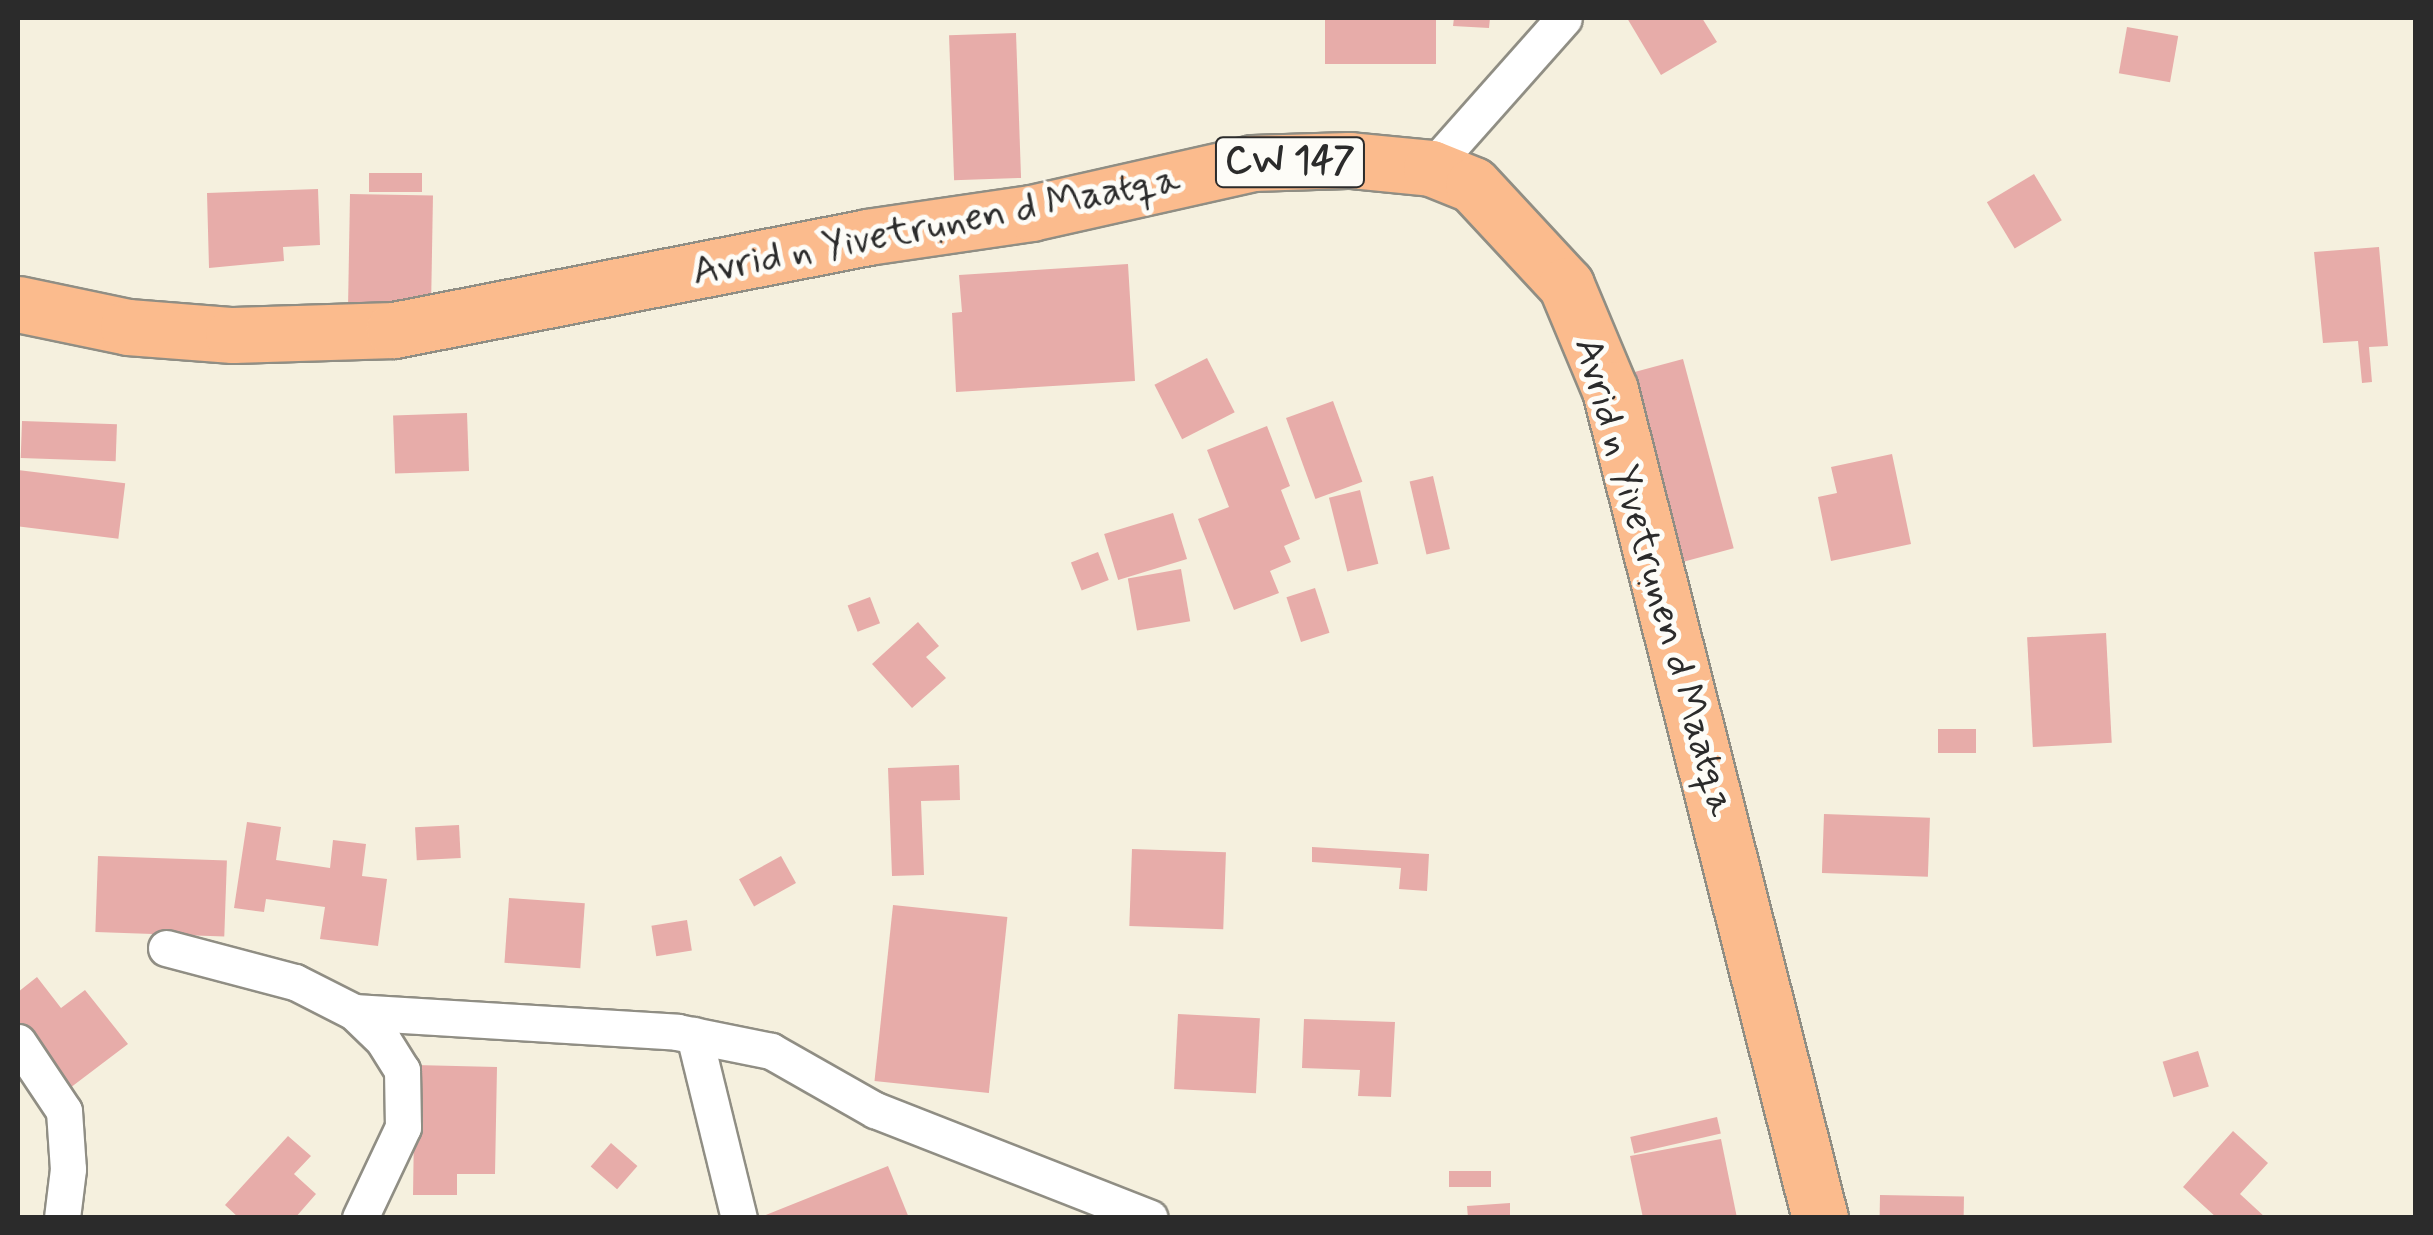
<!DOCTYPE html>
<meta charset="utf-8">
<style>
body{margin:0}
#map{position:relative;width:2433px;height:1235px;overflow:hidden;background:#f5f0de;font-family:Mynerve,sans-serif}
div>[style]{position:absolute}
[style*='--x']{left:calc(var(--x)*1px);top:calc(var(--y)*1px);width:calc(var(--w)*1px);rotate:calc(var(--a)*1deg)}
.building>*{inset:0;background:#e7aca9;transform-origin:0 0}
.roads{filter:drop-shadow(2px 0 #908e84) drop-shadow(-2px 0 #908e84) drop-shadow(0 2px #908e84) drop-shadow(0 -2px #908e84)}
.minor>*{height:35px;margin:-17.5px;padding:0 17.5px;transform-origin:17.5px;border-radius:17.5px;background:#fff}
.primary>*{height:55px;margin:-27.5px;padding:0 27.5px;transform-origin:27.5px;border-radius:27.5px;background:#fbbb8d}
span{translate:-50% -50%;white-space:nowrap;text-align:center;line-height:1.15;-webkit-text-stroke:10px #fdfcf7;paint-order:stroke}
.shield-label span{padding:2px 8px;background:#fdfcf7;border:2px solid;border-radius:8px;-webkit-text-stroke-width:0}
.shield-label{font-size:38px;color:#2b2b2b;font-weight:700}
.street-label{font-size:40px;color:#2b2b2b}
.frame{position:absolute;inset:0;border:20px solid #2b2b2b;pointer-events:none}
</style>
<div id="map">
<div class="building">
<i style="left:1325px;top:18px;width:111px;height:46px"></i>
<i style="clip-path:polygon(1454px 18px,1490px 18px,1489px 28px,1453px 26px)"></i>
<i style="clip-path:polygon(1627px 18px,1702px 18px,1717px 42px,1661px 75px)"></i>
<i style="left:2127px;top:27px;width:52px;height:47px;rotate:10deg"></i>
<i style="left:1016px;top:33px;width:145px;height:67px;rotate:88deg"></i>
<i style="left:369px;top:173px;width:53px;height:19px"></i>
<i style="left:2034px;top:174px;width:54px;height:55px;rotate:59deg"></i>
<i style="clip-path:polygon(318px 189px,320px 245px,283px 247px,284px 261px,209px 268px,207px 193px)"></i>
<i style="left:350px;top:194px;width:83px;height:111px;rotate:1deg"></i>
<i style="clip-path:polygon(2379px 247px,2388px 346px,2369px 347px,2372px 382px,2362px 383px,2358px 341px,2323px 343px,2314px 252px)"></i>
<i style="clip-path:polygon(1128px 264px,1135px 381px,956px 392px,952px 313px,962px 312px,959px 275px)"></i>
<i style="left:1207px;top:358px;width:61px;height:59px;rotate:63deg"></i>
<i style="left:1683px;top:359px;width:196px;height:79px;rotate:75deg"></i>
<i style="left:1333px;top:401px;width:86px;height:50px;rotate:70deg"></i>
<i style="left:467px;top:413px;width:58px;height:74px;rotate:88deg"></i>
<i style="left:22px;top:421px;width:95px;height:37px;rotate:2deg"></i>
<i style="clip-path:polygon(1267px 426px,1290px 486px,1281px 490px,1300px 539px,1284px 546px,1291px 562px,1270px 571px,1279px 593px,1234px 610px,1198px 519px,1229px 507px,1207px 450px)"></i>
<i style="clip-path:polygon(1892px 454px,1911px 544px,1831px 561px,1818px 497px,1837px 493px,1831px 467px)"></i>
<i style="left:18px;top:470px;width:108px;height:56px;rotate:7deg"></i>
<i style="left:1433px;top:476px;width:75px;height:24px;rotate:77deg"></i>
<i style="left:1360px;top:490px;width:76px;height:32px;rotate:76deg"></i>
<i style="left:1173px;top:513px;width:48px;height:72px;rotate:73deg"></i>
<i style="left:1098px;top:552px;width:30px;height:29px;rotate:69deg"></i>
<i style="left:1181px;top:569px;width:53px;height:54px;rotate:80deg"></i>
<i style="left:1315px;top:588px;width:47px;height:30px;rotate:72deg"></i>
<i style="left:870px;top:597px;width:28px;height:24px;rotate:69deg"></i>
<i style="clip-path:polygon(918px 622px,939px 646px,926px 657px,946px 678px,912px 708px,872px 664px)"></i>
<i style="left:2106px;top:633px;width:110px;height:79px;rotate:87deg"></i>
<i style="left:1938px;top:729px;width:38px;height:24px"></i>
<i style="clip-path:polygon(959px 765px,960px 800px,921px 801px,924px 875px,892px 876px,888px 768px)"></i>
<i style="left:1824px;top:814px;width:106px;height:59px;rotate:2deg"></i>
<i style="clip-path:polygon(247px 822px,281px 827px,276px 860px,330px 868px,333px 840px,366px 844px,362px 876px,387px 879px,378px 946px,320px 939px,325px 907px,266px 899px,264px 912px,234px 908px)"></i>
<i style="left:459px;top:825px;width:33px;height:44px;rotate:87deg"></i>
<i style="clip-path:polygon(1312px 847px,1429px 854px,1427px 891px,1399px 889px,1401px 868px,1312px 862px)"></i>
<i style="left:1132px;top:849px;width:94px;height:77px;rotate:2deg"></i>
<i style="left:98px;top:856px;width:129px;height:76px;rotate:2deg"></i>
<i style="left:781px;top:856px;width:31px;height:48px;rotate:61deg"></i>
<i style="left:509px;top:898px;width:76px;height:65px;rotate:4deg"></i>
<i style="left:893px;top:905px;width:115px;height:177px;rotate:6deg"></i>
<i style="left:687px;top:920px;width:31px;height:36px;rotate:81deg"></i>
<i style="clip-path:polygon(37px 977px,61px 1008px,85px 990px,128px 1044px,66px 1091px,18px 1029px,18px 992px)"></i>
<i style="left:1178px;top:1014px;width:82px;height:75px;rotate:3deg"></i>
<i style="clip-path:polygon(1304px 1019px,1395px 1022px,1391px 1097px,1358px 1096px,1360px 1070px,1302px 1068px)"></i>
<i style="left:2198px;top:1051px;width:37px;height:37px;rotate:73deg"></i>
<i style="clip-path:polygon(415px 1065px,497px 1067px,495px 1174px,457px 1174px,457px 1195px,413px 1195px)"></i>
<i style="left:1717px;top:1117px;width:17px;height:89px;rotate:77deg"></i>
<i style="clip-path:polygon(2233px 1131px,2268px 1163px,2240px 1194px,2266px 1218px,2217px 1218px,2183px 1187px)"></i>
<i style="clip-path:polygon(288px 1136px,311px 1156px,294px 1174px,316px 1194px,295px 1218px,239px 1218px,225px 1205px)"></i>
<i style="clip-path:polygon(1721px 1139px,1737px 1218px,1643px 1218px,1630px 1156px)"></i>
<i style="left:611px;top:1143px;width:35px;height:31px;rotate:41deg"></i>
<i style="clip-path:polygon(888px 1166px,909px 1218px,761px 1218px,761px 1217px)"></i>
<i style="left:1491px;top:1171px;width:16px;height:42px;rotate:90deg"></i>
<i style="left:1880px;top:1195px;width:84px;height:23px;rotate:1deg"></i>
<i style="clip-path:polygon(1510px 1203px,1510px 1218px,1468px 1218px,1467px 1206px)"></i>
</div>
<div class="roads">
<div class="minor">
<i style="--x:1431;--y:168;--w:200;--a:-48.4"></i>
<i style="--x:166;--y:948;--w:133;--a:14.8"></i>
<i style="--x:295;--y:982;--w:66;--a:27"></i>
<i style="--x:354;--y:1012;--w:40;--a:44"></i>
<i style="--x:383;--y:1040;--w:36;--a:58"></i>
<i style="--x:402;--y:1070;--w:57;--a:89"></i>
<i style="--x:403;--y:1127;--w:101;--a:115.3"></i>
<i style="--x:354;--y:1012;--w:324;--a:3.5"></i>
<i style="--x:677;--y:1032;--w:96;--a:11.4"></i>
<i style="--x:771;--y:1051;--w:120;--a:29.6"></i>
<i style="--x:875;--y:1110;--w:295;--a:21.4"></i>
<i style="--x:694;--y:1035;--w:188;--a:76.2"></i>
<i style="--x:18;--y:1042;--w:83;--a:56.3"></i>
<i style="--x:64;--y:1111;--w:58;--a:86.1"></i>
<i style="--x:68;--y:1169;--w:49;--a:97"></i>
</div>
<div class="primary">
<i style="--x:18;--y:304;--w:112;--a:11.8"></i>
<i style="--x:128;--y:327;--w:105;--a:4.4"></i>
<i style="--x:233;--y:335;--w:161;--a:-1.8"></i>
<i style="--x:394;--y:330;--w:482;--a:-11.1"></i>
<i style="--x:867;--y:237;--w:166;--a:-8.3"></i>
<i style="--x:1031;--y:213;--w:227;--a:-12.7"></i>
<i style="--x:1252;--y:163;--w:98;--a:-1.8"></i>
<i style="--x:1350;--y:160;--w:81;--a:5.6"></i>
<i style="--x:1431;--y:168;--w:45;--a:22"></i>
<i style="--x:1473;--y:185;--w:137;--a:47.1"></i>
<i style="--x:1566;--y:285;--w:114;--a:67.3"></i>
<i style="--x:1610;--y:390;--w:854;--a:75.77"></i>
</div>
</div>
<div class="shield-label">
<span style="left:1290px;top:162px">CW 147</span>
</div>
<div class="street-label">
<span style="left:936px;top:226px;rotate:-11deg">Avrid n Yivetṛunen d Maatqa</span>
<span style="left:1654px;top:577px;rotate:74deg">Avrid n Yivetṛunen d Maatqa</span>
</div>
<div class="frame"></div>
</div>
